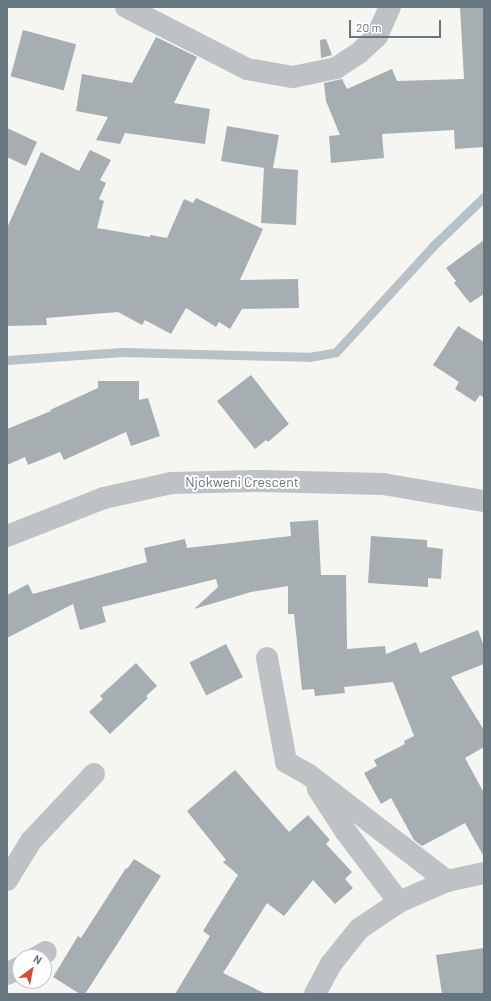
<!DOCTYPE html>
<style>
body{margin:0}
#map{position:relative;width:491px;height:1001px;overflow:hidden;background:#f5f5f2;font-family:Barlow,sans-serif}
div>[style]{position:absolute}
[style*='--x']{left:calc(var(--x)*1px);top:calc(var(--y)*1px);width:calc(var(--w)*1px);rotate:calc(var(--a)*1deg)}
.stream>*{height:9px;margin:-4.5px;padding:0 4.5px;transform-origin:4.5px;border-radius:4.5px;background:#b6c2c5}
.building>*{inset:0;background:#a6aeb1;transform-origin:0 0}
.minor>*{height:22px;margin:-11px;padding:0 11px;transform-origin:11px;border-radius:11px;background:#bec2c5}
span{translate:-50% -50%;white-space:nowrap;text-align:center;line-height:1.15;-webkit-text-stroke:4px #fff;paint-order:stroke}
.street-label{font-size:14px;color:#67777f}
.frame{position:absolute;inset:0;border:8px solid #67777f;pointer-events:none}
.north{position:absolute;left:12px;top:949px;width:40px;height:40px;box-sizing:border-box;background:#fff;border:1px solid #c2c9cc;border-radius:50%;rotate:32deg;font-size:11px;font-weight:700;line-height:16px;text-align:center;color:#67777f}
.north::after{content:'';display:block;margin:auto;width:14px;height:18px;background:#cf4f38;clip-path:polygon(50% 0,100% 100%,50% 72%,0 100%)}
.scale{position:absolute;left:349px;top:20px;width:92px;height:18px;box-sizing:border-box;border:2px solid #67777f;border-top:0;padding-left:5px;font-size:12px;line-height:14px;white-space:nowrap;color:#67777f;-webkit-text-stroke:3px #fff;paint-order:stroke}
</style>
<div id="map">
<div class="stream">
<i style="--x:7;--y:360;--w:116;--a:-3.9"></i>
<i style="--x:123;--y:352;--w:186;--a:1.5"></i>
<i style="--x:309;--y:357;--w:27;--a:-10"></i>
<i style="--x:336;--y:352;--w:144;--a:-47.5"></i>
<i style="--x:433;--y:246;--w:71;--a:-43.9"></i>
</div>
<div class="building">
<i style="clip-path:polygon(460px 7px,484px 7px,484px 147px,455px 149px,454px 130px,382px 134px,384px 158px,331px 163px,329px 136px,340px 135px,326px 101px,324px 83px,342px 79px,347px 89px,392px 69px,397px 81px,464px 79px)"></i>
<i style="left:23px;top:30px;width:55px;height:48px;rotate:15deg"></i>
<i style="clip-path:polygon(156px 37px,197px 57px,174px 103px,210px 109px,205px 144px,125px 133px,120px 144px,96px 140px,108px 117px,76px 111px,82px 74px,132px 83px)"></i>
<i style="clip-path:polygon(326px 39px,332px 55px,321px 58px,320px 40px)"></i>
<i style="clip-path:polygon(227px 126px,279px 135px,273px 168px,298px 170px,296px 225px,261px 223px,264px 168px,221px 161px)"></i>
<i style="clip-path:polygon(7px 128px,37px 142px,26px 166px,7px 157px)"></i>
<i style="clip-path:polygon(90px 150px,111px 160px,100px 180px,106px 183px,99px 199px,104px 201px,97px 228px,150px 237px,150px 235px,167px 238px,184px 199px,193px 203px,196px 198px,263px 229px,240px 280px,298px 279px,299px 308px,242px 309px,230px 329px,219px 322px,216px 327px,186px 308px,171px 334px,145px 320px,142px 325px,118px 312px,46px 318px,47px 325px,7px 326px,7px 228px,41px 152px,79px 171px)"></i>
<i style="clip-path:polygon(484px 240px,484px 294px,470px 303px,454px 283px,456px 281px,446px 268px)"></i>
<i style="clip-path:polygon(458px 326px,484px 342px,484px 398px,480px 395px,475px 402px,455px 389px,459px 382px,433px 365px)"></i>
<i style="clip-path:polygon(251px 375px,289px 424px,268px 442px,266px 440px,255px 449px,217px 401px)"></i>
<i style="clip-path:polygon(98px 381px,139px 381px,139px 400px,148px 398px,160px 436px,131px 446px,126px 432px,64px 460px,60px 452px,28px 465px,25px 457px,7px 465px,7px 429px,51px 411px,50px 410px,98px 388px)"></i>
<i style="clip-path:polygon(318px 520px,321px 575px,346px 575px,347px 649px,385px 646px,386px 654px,416px 642px,420px 653px,478px 630px,484px 646px,484px 664px,451px 677px,484px 730px,484px 747px,465px 758px,484px 793px,484px 857px,465px 823px,422px 846px,414px 840px,391px 798px,381px 804px,364px 773px,377px 766px,374px 760px,405px 744px,404px 741px,414px 736px,393px 682px,344px 687px,345px 693px,315px 696px,314px 689px,302px 690px,294px 614px,288px 614px,288px 586px,251px 592px,194px 609px,218px 587px,216px 579px,102px 607px,106px 622px,80px 630px,73px 604px,7px 638px,7px 595px,28px 584px,33px 594px,147px 562px,144px 548px,185px 539px,187px 548px,291px 536px,290px 522px)"></i>
<i style="clip-path:polygon(371px 536px,427px 540px,427px 547px,443px 549px,441px 579px,428px 578px,428px 587px,368px 583px)"></i>
<i style="left:226px;top:644px;width:37px;height:41px;rotate:63deg"></i>
<i style="clip-path:polygon(136px 663px,157px 686px,146px 696px,148px 698px,110px 734px,89px 712px,103px 699px,100px 696px)"></i>
<i style="clip-path:polygon(235px 770px,289px 832px,308px 815px,330px 840px,326px 844px,352px 872px,345px 879px,353px 888px,335px 904px,313px 880px,284px 916px,267px 903px,223px 973px,266px 994px,175px 994px,210px 936px,203px 931px,238px 875px,223px 862px,226px 860px,187px 811px)"></i>
<i style="clip-path:polygon(134px 859px,161px 876px,85px 994px,80px 994px,53px 977px,78px 936px,81px 938px,126px 868px,127px 869px)"></i>
<i style="clip-path:polygon(484px 948px,484px 994px,442px 994px,436px 955px)"></i>
</div>
<div class="minor">
<i style="--x:126;--y:7;--w:136;--a:27.1"></i>
<i style="--x:247;--y:69;--w:47;--a:9.9"></i>
<i style="--x:293;--y:77;--w:44;--a:-11.8"></i>
<i style="--x:336;--y:68;--w:27;--a:-33"></i>
<i style="--x:359;--y:53;--w:25;--a:-43"></i>
<i style="--x:377;--y:36;--w:32;--a:-66"></i>
<i style="--x:7;--y:536;--w:104;--a:-21.4"></i>
<i style="--x:104;--y:498;--w:69;--a:-12.6"></i>
<i style="--x:171;--y:483;--w:88;--a:-1.3"></i>
<i style="--x:259;--y:481;--w:124;--a:1.4"></i>
<i style="--x:383;--y:484;--w:102;--a:9.6"></i>
<i style="--x:267;--y:658;--w:106;--a:79.6"></i>
<i style="--x:286;--y:762;--w:26;--a:29"></i>
<i style="--x:309;--y:775;--w:174;--a:37.5"></i>
<i style="--x:318;--y:789;--w:51;--a:56.9"></i>
<i style="--x:346;--y:832;--w:88;--a:52.9"></i>
<i style="--x:7;--y:880;--w:46;--a:-58.4"></i>
<i style="--x:31;--y:841;--w:92;--a:-46.8"></i>
<i style="--x:37;--y:957;--w:10;--a:-29"></i>
<i style="--x:7;--y:974;--w:15;--a:-28"></i>
<i style="--x:315;--y:994;--w:34;--a:-62"></i>
<i style="--x:331;--y:964;--w:45;--a:-51.3"></i>
<i style="--x:359;--y:929;--w:48;--a:-34"></i>
<i style="--x:399;--y:902;--w:52;--a:-23.6"></i>
<i style="--x:447;--y:881;--w:38;--a:-12"></i>
</div>
<div class="street-label">
<span style="left:242px;top:482px">Njokweni Crescent</span>
</div>
<div class="frame"></div>
<div class="north">N</div>
<div class="scale">20 m</div>
</div>
